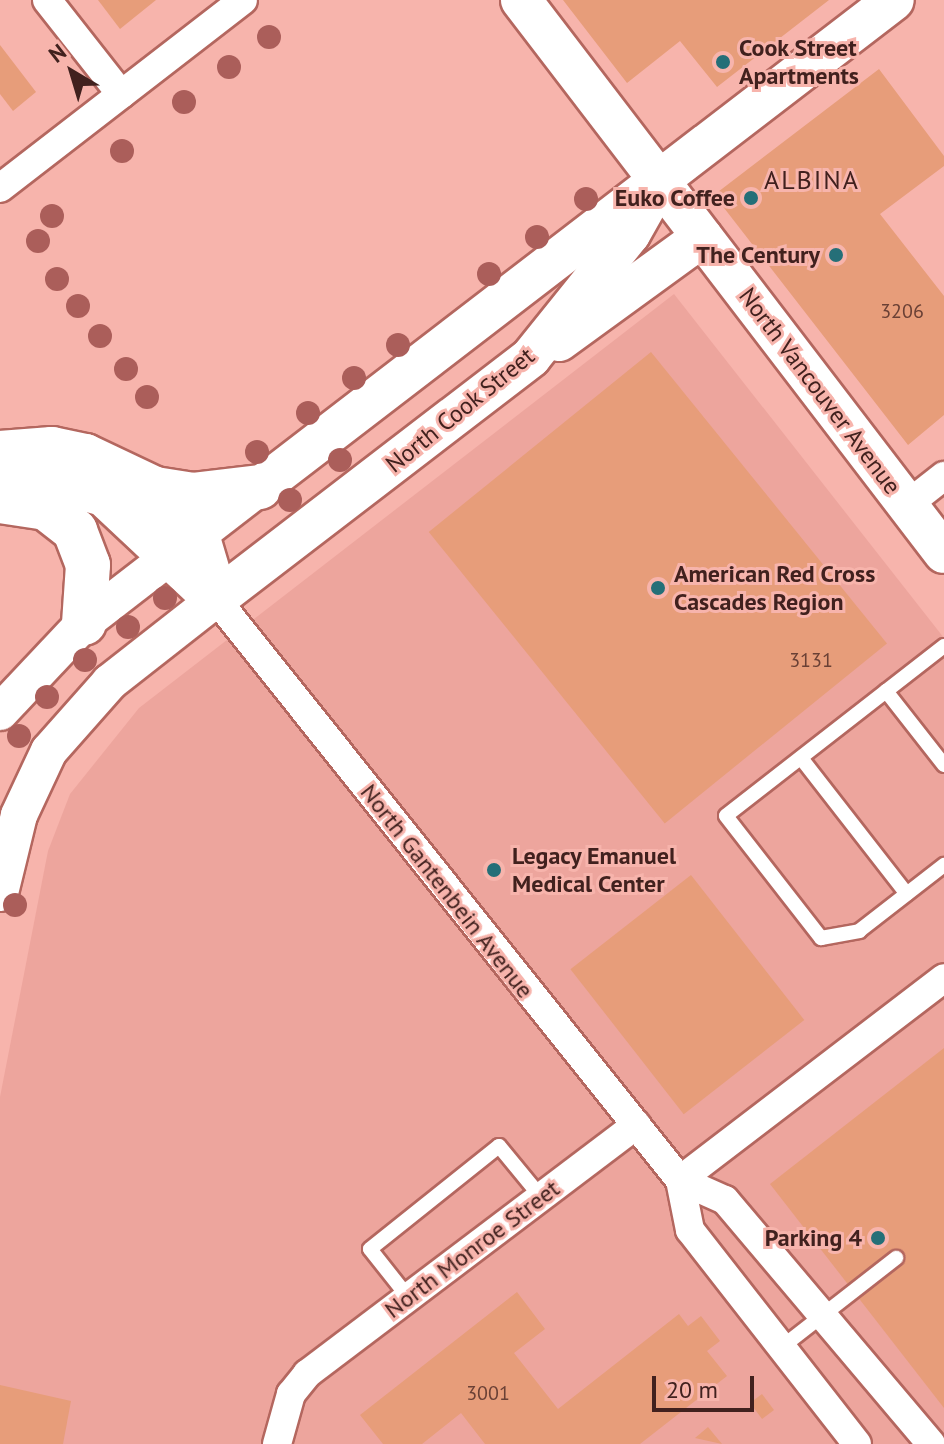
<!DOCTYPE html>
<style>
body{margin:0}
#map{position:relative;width:944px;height:1444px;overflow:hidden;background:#f7b4ac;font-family:"PT Sans",sans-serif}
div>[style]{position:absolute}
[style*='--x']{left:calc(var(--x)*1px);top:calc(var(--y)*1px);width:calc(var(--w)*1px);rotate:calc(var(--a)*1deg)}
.built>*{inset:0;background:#eda59d}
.building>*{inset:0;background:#e79d7a;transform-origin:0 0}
.roads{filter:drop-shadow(2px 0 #b4675f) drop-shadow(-2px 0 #b4675f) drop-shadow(0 2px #b4675f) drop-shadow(0 -2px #b4675f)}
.service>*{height:14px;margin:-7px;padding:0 7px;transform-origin:7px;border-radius:7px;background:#fff}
.minor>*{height:28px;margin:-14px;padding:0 14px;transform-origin:14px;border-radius:14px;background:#fff}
.tertiary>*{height:36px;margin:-18px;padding:0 18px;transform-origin:18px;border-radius:18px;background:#fff}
.secondary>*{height:40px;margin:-20px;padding:0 20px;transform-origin:20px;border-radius:20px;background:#fff}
.motorway>*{height:44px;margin:-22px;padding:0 22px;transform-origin:22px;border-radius:22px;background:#fff}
.trees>*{width:24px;height:24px;margin:-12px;border-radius:50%;background:#ab5e5a}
.dots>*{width:22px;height:22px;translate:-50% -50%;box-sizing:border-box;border:4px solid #f7b4ac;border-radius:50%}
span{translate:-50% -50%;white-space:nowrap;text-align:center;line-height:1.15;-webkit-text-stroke:6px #f7b4ac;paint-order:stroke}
.number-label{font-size:20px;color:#6a4035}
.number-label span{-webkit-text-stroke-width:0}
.poi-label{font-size:24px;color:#41211e;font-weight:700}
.left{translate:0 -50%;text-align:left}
.right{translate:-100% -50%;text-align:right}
.street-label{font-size:24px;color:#41211e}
.neighbourhood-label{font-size:26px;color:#41211e;letter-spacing:2px}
.north{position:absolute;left:32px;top:32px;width:80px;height:80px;-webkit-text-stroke:6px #f7b4ac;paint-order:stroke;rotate:322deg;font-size:22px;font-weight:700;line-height:32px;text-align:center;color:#41211e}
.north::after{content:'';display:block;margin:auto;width:28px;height:36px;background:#41211e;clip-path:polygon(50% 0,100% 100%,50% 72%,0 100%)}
.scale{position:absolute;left:652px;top:1376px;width:102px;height:36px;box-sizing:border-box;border:4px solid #41211e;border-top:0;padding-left:10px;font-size:24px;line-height:28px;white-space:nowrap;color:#41211e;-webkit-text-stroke:6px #f7b4ac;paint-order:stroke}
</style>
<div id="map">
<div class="built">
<i style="clip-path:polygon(674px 294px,944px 638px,944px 1444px,0 1444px,0 1097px,48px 851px,70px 794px,139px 708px)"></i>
</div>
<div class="building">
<i style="clip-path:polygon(98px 0,156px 0,120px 29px)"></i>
<i style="clip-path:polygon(563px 0,829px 0,717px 87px,680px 41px,627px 83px)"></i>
<i style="clip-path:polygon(0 45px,36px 92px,13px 111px,0 94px)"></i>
<i style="clip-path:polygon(879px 69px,944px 156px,944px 166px,880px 214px,944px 296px,944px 415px,908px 445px,714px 195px)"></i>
<i style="left:651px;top:352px;width:375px;height:286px;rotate:51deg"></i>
<i style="left:691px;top:875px;width:184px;height:153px;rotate:52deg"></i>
<i style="clip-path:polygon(944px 1048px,944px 1408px,770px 1184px)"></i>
<i style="clip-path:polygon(517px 1292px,545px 1329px,514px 1353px,558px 1409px,679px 1314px,688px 1326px,701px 1316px,720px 1341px,707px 1351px,727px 1376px,640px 1444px,485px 1444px,461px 1413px,422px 1444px,383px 1444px,360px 1415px)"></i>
<i style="clip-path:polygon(0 1385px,71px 1401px,63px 1444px,0 1444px)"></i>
<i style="left:762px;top:1394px;width:20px;height:15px;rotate:53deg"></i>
<i style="clip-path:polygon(708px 1427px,722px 1444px,695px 1438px)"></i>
</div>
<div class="roads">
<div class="service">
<i style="--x:944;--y:646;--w:276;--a:142.1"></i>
<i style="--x:726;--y:816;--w:155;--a:52.1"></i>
<i style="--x:821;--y:938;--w:39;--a:-10"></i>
<i style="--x:859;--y:931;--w:108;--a:-37.8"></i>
<i style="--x:886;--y:691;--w:94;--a:51.9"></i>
<i style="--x:801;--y:758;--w:172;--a:52.1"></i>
<i style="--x:408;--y:1297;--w:61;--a:-128.4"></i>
<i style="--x:370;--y:1249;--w:165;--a:-38.6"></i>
<i style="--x:499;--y:1146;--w:66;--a:50.5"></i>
<i style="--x:782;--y:1347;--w:145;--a:-38"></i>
</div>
<div class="minor">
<i style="--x:47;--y:0;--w:120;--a:51.8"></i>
<i style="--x:0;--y:188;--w:307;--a:-37.7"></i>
<i style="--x:907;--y:505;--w:47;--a:-38.1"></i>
<i style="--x:216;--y:599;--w:744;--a:51.39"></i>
<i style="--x:680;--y:1180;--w:51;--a:78.7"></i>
<i style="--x:690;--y:1230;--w:271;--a:52"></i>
<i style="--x:680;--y:1180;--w:49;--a:24"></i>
<i style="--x:725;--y:1200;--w:319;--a:49.8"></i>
<i style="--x:680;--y:1180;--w:332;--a:-37.4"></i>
<i style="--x:277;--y:1444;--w:52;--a:-74.4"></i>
<i style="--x:291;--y:1394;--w:26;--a:-51"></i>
<i style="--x:307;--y:1374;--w:413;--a:-37.1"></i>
</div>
<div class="tertiary">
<i style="--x:0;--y:712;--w:122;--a:-46.7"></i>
<i style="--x:84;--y:623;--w:222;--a:-37.7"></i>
<i style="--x:0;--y:893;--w:80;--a:-76.3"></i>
<i style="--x:19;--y:815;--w:71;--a:-64.9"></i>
<i style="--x:49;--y:751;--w:92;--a:-48.5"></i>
<i style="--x:110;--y:682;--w:135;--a:-38.1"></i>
</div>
<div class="secondary">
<i style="--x:521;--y:0;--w:696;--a:52.59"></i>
<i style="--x:559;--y:341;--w:177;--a:-36"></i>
<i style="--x:260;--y:487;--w:799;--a:-37.53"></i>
<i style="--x:216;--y:599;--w:397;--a:-37.5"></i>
<i style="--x:531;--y:357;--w:158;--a:-51.2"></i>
<i style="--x:630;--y:234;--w:43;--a:-60.4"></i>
</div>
<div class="motorway">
<i style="--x:0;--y:453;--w:52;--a:-4.4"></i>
<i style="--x:52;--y:449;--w:34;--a:12"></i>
<i style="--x:85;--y:456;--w:77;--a:25.2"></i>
<i style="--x:155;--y:489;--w:62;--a:47.6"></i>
<i style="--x:197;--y:535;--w:67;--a:73.5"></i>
<i style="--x:0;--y:489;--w:48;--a:-12"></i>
<i style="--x:47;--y:479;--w:59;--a:14.7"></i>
<i style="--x:104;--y:494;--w:148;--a:43.1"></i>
<i style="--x:155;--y:489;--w:37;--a:9"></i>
<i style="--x:192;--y:495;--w:68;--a:-6.7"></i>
<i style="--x:0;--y:501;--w:47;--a:8.7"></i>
<i style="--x:46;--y:508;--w:37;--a:38"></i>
<i style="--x:75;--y:531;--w:36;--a:69"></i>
<i style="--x:88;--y:565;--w:58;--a:93.9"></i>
</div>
</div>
<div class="trees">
<i style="left:269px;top:37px"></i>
<i style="left:229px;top:67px"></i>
<i style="left:184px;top:102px"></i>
<i style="left:122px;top:151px"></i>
<i style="left:586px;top:199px"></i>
<i style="left:52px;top:216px"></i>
<i style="left:537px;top:237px"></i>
<i style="left:38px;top:241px"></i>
<i style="left:489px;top:274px"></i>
<i style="left:57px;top:279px"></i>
<i style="left:78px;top:306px"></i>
<i style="left:100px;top:336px"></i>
<i style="left:398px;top:345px"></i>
<i style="left:126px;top:369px"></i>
<i style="left:354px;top:378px"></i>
<i style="left:147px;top:397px"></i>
<i style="left:308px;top:413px"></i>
<i style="left:257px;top:452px"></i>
<i style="left:340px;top:460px"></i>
<i style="left:290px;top:500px"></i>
<i style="left:165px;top:598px"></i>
<i style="left:128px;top:627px"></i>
<i style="left:85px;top:660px"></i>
<i style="left:47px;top:697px"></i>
<i style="left:19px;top:736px"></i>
<i style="left:15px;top:905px"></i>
</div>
<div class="dots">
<i style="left:723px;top:62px;background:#256f78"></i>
<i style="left:751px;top:198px;background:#256f78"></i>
<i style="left:836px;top:255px;background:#256f78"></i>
<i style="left:658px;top:588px;background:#256f78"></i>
<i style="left:494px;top:870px;background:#256f78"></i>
<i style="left:878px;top:1238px;background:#256f78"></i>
</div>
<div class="number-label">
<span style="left:902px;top:311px">3206</span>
<span style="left:811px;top:660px">3131</span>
<span style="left:488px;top:1393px">3001</span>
</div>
<div class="poi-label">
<span class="left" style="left:739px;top:62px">Cook Street<br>Apartments</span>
<span class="right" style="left:735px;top:198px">Euko Coffee</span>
<span class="right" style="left:820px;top:255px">The Century</span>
<span class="left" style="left:674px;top:588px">American Red Cross<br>Cascades Region</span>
<span class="left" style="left:512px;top:870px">Legacy Emanuel<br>Medical Center</span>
<span class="right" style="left:862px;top:1238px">Parking 4</span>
</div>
<div class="street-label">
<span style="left:820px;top:391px;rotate:53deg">North Vancouver Avenue</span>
<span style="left:460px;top:410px;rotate:-39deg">North Cook Street</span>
<span style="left:447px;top:891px;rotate:52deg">North Gantenbein Avenue</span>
<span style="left:472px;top:1249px;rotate:-37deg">North Monroe Street</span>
</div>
<div class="neighbourhood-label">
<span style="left:812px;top:180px">ALBINA</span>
</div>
<div class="north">N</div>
<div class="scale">20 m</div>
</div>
